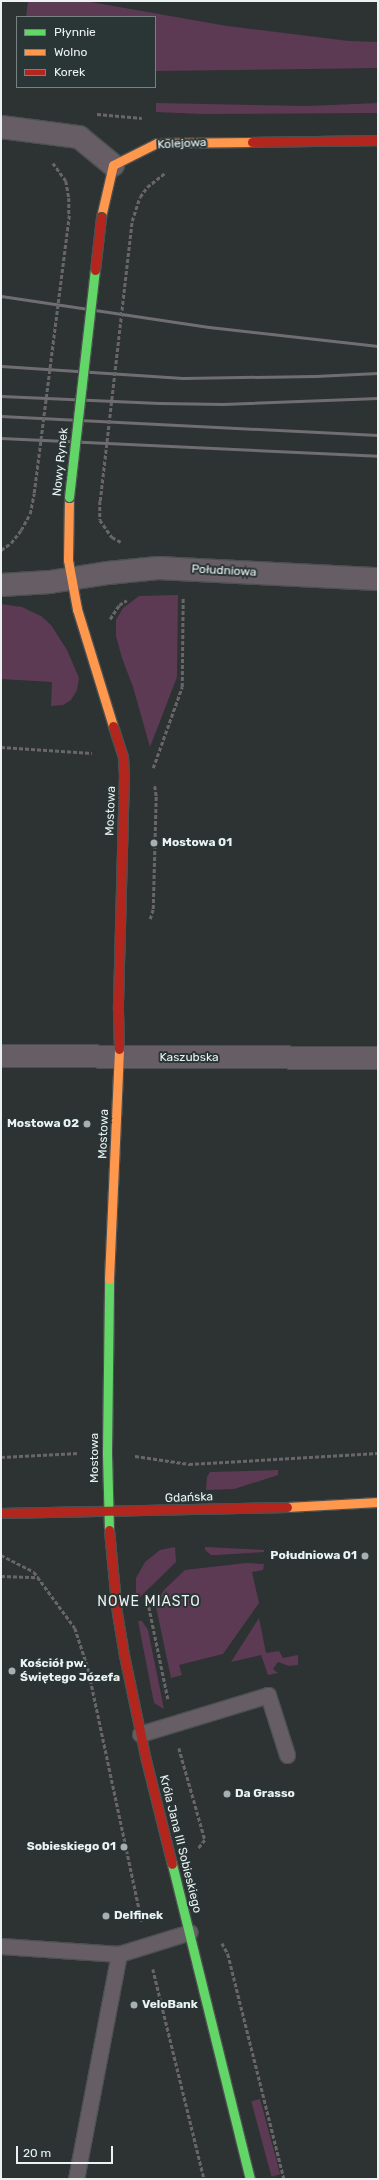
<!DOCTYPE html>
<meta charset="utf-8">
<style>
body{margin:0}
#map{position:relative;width:379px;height:2180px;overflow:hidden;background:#2d3232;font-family:Rubik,sans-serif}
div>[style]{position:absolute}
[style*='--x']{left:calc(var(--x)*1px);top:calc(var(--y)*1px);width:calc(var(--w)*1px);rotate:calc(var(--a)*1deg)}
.green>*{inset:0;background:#5c3a53;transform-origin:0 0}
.path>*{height:2.5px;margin-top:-1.25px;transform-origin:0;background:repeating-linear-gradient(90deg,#686669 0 4px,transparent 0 6px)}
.roads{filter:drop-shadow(1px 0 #4c5050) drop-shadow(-1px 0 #4c5050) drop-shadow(0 1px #4c5050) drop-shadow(0 -1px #4c5050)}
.lane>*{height:15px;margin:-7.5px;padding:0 7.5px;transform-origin:7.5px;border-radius:7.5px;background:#665e64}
.street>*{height:22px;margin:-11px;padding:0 11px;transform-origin:11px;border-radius:11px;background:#665e64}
.fast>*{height:9px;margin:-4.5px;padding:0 4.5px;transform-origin:4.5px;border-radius:4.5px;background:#63d668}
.slow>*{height:9px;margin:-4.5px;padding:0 4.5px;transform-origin:4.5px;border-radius:4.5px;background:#ff974d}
.jam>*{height:9px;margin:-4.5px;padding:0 4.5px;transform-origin:4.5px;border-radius:4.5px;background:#b3261e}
.rail>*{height:3px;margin:-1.5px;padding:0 1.5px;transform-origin:1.5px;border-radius:1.5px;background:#706e72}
.path-bridge>*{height:2.5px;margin-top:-1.25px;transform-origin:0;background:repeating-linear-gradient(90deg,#686669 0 4px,transparent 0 6px)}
.bridges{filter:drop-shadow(1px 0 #4c5050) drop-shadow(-1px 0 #4c5050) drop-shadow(0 1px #4c5050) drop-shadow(0 -1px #4c5050)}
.fast-bridge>*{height:9px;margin:-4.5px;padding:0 4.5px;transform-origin:4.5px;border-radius:4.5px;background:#63d668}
.jam-bridge>*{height:9px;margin:-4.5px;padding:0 4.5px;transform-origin:4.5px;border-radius:4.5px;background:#b3261e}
.dots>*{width:11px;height:11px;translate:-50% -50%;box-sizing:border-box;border:2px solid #2a3535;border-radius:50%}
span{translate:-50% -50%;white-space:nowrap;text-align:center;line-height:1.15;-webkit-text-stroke:4px #2a3535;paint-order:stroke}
.street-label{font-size:12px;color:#ecf2f2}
.poi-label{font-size:12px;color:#ecf2f2;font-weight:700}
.left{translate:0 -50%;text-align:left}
.right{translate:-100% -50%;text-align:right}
.quarter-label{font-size:14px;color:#ecf2f2;letter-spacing:1px}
.frame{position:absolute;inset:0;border:2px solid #ecf2f2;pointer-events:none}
.legend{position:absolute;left:16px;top:16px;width:140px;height:72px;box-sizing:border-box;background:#2a3535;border:1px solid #788181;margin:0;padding:5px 7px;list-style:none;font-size:12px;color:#ecf2f2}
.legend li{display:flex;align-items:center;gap:8px;height:20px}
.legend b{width:20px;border:1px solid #788181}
.scale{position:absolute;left:16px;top:2146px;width:97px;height:18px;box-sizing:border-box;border:2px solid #ecf2f2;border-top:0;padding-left:5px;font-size:12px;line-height:14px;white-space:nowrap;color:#ecf2f2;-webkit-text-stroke:3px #2a3535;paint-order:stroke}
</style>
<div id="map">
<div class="green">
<i style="clip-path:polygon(28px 1px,85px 1px,227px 26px,349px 41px,378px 42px,378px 68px,155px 71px,155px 17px,26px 17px)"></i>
<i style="clip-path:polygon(156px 103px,307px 106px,378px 103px,378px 113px,202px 114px,156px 112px)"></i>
<i style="clip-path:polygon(178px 595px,177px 677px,150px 747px,133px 687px,122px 658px,116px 636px,116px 620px,123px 608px,139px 596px)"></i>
<i style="clip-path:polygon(1px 604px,22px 607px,41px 616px,51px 625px,67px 650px,79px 678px,77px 690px,71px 700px,63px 705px,51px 706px,52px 682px,1px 679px)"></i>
<i style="clip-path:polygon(278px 1470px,278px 1475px,234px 1489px,206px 1490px,207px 1477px,210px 1472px)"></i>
<i style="clip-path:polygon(175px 1547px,176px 1562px,136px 1601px,136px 1578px,145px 1562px,160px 1550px)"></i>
<i style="clip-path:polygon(205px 1547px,264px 1550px,264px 1552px,217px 1555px,211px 1555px,205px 1550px)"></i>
<i style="clip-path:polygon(246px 1563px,264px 1564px,263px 1570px,252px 1572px,259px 1603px,223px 1654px,179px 1665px,182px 1675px,171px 1678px,155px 1602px,165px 1589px,185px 1570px)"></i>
<i style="clip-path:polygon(259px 1618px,266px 1653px,279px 1651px,283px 1658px,298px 1655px,298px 1665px,289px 1666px,278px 1662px,273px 1669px,278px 1673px,268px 1675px,261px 1655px,231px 1662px)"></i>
<i style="clip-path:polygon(138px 1621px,142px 1621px,148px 1630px,164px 1709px,154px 1703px)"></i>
<i style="left:260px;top:2099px;width:78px;height:9px;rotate:75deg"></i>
</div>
<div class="path">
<i style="--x:97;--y:114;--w:45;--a:5.1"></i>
<i style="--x:53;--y:163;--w:22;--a:54"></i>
<i style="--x:66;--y:181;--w:17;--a:80"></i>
<i style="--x:69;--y:198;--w:16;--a:90"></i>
<i style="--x:132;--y:221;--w:25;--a:-72"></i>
<i style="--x:140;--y:197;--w:12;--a:-55"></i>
<i style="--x:147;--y:187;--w:24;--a:-38"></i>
<i style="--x:100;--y:501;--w:19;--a:90"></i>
<i style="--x:100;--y:520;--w:21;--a:55"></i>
<i style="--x:112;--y:537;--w:10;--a:29"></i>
<i style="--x:1;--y:550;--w:12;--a:-35"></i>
<i style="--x:11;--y:543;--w:16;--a:-52"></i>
<i style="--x:21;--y:530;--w:18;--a:-61"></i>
<i style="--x:30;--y:514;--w:21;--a:-79"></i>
<i style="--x:110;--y:619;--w:17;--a:-57"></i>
<i style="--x:119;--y:605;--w:9;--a:-32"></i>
<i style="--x:1;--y:747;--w:91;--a:3.8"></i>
<i style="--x:153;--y:768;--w:86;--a:-70.3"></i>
<i style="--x:182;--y:687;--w:89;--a:-89.4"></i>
<i style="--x:150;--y:919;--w:10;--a:-73"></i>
<i style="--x:153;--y:909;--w:113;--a:-88.5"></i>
<i style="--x:156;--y:796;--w:12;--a:-99"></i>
<i style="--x:135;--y:1456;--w:55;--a:8.4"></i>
<i style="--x:189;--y:1464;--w:189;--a:-3.3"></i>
<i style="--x:1;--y:1457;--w:78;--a:-2.9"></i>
<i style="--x:1;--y:1555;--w:37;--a:27"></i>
<i style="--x:34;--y:1572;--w:69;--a:53.8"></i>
<i style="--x:75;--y:1628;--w:42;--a:72"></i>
<i style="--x:88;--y:1668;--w:259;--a:78"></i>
<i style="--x:1;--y:1576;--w:37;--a:2"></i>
<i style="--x:149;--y:1607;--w:94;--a:78.3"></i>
<i style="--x:179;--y:1748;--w:96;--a:74.2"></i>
<i style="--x:205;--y:1840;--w:11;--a:128"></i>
<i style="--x:222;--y:1943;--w:13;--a:61"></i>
<i style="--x:228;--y:1954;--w:232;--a:76"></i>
<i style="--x:153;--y:1969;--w:216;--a:76.3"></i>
</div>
<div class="roads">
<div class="lane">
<i style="--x:140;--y:1734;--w:134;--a:-16.9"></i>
<i style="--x:268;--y:1695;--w:63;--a:72.4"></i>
<i style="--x:1;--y:1946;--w:118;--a:3.9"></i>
<i style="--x:119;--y:1954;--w:74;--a:-17.2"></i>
<i style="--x:76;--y:2179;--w:229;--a:-79.2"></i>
</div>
<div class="street">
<i style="--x:1;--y:127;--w:79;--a:7.3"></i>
<i style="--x:79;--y:137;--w:44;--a:39.5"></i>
<i style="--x:1;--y:585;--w:49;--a:-3.5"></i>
<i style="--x:50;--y:582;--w:59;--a:-8.8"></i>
<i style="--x:108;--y:573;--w:50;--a:-5.7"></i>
<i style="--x:158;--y:568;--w:220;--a:2.9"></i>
<i style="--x:1;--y:1056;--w:377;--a:0.3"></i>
</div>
<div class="fast">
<i style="--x:109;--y:1530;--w:78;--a:-91.5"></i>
<i style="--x:107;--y:1452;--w:173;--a:-89.3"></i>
<i style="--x:172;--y:1864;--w:325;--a:76.1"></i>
</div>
<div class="slow">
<i style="--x:101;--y:217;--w:53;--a:-77"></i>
<i style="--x:113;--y:165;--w:49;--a:-26.6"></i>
<i style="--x:157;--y:143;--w:95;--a:-0.6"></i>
<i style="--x:69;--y:497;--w:63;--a:90.9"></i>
<i style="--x:68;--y:560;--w:50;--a:79.6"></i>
<i style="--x:77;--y:609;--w:122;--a:72.9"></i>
<i style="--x:109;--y:1279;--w:230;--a:-87.5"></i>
<i style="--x:287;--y:1507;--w:91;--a:-3.1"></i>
</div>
<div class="jam">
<i style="--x:252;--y:142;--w:126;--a:-0.9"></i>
<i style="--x:113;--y:726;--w:33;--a:72"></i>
<i style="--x:123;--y:757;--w:17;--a:87"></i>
<i style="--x:124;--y:774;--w:235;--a:91.5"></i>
<i style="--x:118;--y:1009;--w:40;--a:88.6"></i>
<i style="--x:1;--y:1513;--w:286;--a:-1.2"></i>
<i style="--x:109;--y:1530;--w:83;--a:84.5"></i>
<i style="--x:117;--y:1613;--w:43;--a:80.5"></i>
<i style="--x:124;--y:1655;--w:107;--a:78.2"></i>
<i style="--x:146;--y:1760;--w:107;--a:76"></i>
</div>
</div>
<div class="rail">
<i style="--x:1;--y:296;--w:210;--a:8.5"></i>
<i style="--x:209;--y:327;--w:170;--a:6.4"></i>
<i style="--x:1;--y:366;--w:182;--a:3.8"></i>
<i style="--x:183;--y:378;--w:132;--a:-0.9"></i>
<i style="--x:315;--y:376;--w:63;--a:-2.7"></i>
<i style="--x:1;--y:396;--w:158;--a:2.5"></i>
<i style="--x:159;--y:403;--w:64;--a:0.9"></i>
<i style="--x:223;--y:404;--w:155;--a:-2.2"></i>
<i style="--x:1;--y:416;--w:377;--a:2.9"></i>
<i style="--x:1;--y:438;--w:377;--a:2.7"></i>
</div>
<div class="path-bridge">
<i style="--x:34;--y:493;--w:281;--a:-82.8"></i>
<i style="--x:100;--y:501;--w:282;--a:-83.5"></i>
</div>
<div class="bridges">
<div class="fast-bridge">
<i style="--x:69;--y:497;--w:228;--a:-83.5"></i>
</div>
<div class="jam-bridge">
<i style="--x:95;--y:270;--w:53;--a:-83.5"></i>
</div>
</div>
<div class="dots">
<i style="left:154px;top:843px;background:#a9afaf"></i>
<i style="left:87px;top:1124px;background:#a9afaf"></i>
<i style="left:365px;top:1556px;background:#a9afaf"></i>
<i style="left:12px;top:1671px;background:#a9afaf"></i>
<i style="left:227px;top:1794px;background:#a9afaf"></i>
<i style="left:124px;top:1847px;background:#a9afaf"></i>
<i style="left:106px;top:1916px;background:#a9afaf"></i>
<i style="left:134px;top:2005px;background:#a9afaf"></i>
</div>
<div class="street-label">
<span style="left:182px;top:144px;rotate:-3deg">Kolejowa</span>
<span style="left:61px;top:462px;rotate:-84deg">Nowy Rynek</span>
<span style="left:224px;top:571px;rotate:3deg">Południowa</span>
<span style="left:111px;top:811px;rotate:-88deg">Mostowa</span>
<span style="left:189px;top:1058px">Kaszubska</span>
<span style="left:104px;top:1134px;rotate:-88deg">Mostowa</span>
<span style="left:95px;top:1458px;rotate:-90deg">Mostowa</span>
<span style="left:189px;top:1498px;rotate:-2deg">Gdańska</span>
<span style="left:180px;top:1844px;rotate:76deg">Króla Jana III Sobieskiego</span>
</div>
<div class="poi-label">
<span class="left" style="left:162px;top:843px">Mostowa 01</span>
<span class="right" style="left:79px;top:1124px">Mostowa 02</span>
<span class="right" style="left:357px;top:1556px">Południowa 01</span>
<span class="left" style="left:20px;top:1671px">Kościół pw.<br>Świętego Józefa</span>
<span class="left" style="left:235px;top:1794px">Da Grasso</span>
<span class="right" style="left:116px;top:1847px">Sobieskiego 01</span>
<span class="left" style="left:114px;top:1916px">Delfinek</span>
<span class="left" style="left:142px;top:2005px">VeloBank</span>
</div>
<div class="quarter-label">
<span style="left:149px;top:1602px">NOWE MIASTO</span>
</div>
<div class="frame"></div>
<ul class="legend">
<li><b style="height:5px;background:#63d668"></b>Płynnie</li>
<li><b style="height:5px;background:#ff974d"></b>Wolno</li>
<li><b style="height:5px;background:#b3261e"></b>Korek</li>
</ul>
<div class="scale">20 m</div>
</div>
